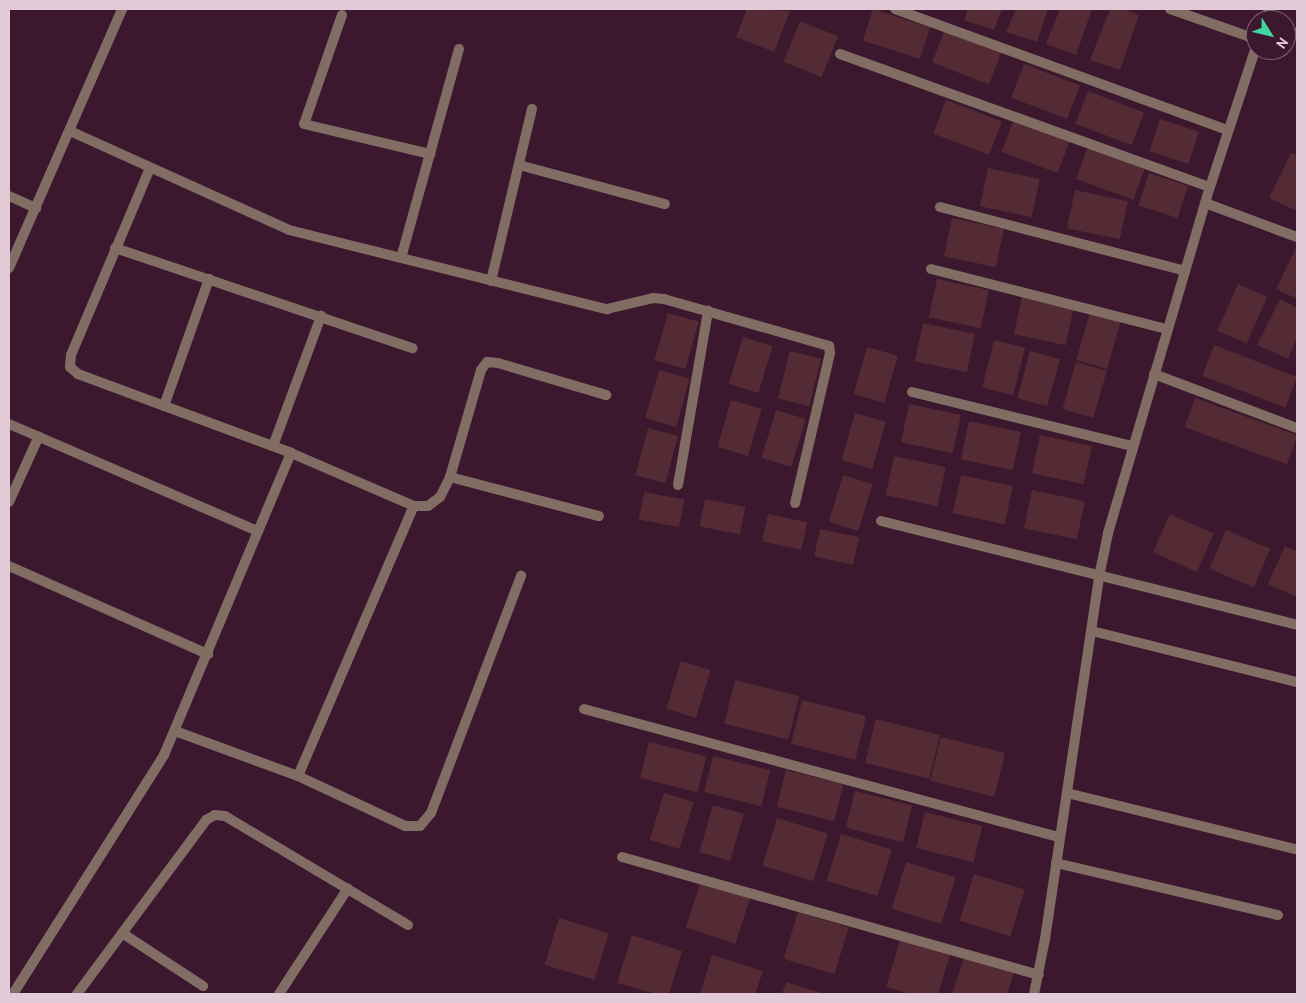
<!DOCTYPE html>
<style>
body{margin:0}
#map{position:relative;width:1306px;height:1003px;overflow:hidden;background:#3b182d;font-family:"PT Sans",sans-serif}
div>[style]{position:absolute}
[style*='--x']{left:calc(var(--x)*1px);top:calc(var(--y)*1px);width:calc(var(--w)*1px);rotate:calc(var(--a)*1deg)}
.building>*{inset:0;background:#542a35;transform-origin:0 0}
.street>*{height:10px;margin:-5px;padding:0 5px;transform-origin:5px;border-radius:5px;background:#816d64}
span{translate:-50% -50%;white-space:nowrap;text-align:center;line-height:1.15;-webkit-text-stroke:5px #3b182d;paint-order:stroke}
.frame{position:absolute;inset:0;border:10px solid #e2cad6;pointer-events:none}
.north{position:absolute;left:1246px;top:10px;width:50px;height:50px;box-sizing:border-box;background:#3b182d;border:1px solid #7e5f71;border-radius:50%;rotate:126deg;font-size:14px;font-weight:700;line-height:20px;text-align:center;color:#e2cad6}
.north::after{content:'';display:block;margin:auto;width:18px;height:22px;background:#43d4a0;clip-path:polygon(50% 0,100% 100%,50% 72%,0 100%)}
</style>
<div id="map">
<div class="building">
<i style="clip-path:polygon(747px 9px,790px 11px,774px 52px,736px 37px)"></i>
<i style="left:873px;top:9px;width:60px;height:33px;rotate:18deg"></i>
<i style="clip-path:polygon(968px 9px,1002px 9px,994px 30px,964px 20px)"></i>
<i style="clip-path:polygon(1016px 9px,1048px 9px,1037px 42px,1006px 32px)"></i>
<i style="clip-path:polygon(1060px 9px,1092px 9px,1076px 55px,1046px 44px)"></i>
<i style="clip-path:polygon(1110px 9px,1123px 9px,1139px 15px,1120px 70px,1090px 60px)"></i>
<i style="left:800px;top:21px;width:41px;height:44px;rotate:22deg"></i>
<i style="left:945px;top:29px;width:61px;height:36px;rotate:21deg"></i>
<i style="left:1024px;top:64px;width:60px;height:36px;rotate:21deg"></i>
<i style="left:1088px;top:91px;width:60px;height:35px;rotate:21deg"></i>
<i style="left:946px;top:100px;width:60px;height:36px;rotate:21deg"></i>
<i style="left:1014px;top:119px;width:60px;height:35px;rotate:21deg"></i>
<i style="left:1160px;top:119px;width:41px;height:34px;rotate:18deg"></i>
<i style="left:1088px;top:146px;width:61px;height:35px;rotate:20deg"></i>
<i style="clip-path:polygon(1291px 153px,1297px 155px,1297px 211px,1269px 198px)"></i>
<i style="left:988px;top:168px;width:53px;height:39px;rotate:12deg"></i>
<i style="left:1149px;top:173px;width:41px;height:34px;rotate:18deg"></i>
<i style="left:1075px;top:190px;width:54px;height:39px;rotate:12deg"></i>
<i style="left:952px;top:218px;width:53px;height:39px;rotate:12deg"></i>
<i style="clip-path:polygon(1297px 246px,1297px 299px,1276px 289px)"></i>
<i style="left:937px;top:279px;width:53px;height:39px;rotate:12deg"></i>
<i style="left:1238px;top:284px;width:32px;height:51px;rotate:24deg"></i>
<i style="left:1022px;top:296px;width:53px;height:39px;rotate:12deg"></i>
<i style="clip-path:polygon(1280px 299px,1297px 308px,1297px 338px,1288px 359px,1257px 345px)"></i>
<i style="left:1090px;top:312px;width:32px;height:50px;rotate:16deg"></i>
<i style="left:668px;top:313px;width:32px;height:49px;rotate:16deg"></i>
<i style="left:923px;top:323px;width:53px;height:39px;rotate:12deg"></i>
<i style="left:743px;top:337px;width:31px;height:49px;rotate:17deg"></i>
<i style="left:994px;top:340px;width:32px;height:49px;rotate:14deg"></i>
<i style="left:1214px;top:345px;width:89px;height:33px;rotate:21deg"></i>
<i style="left:867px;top:347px;width:32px;height:49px;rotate:16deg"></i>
<i style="left:790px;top:351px;width:32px;height:49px;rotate:14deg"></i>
<i style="left:1030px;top:351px;width:31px;height:49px;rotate:15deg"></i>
<i style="left:1076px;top:362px;width:32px;height:49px;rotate:16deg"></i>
<i style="left:659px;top:370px;width:32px;height:50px;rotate:16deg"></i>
<i style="left:1195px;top:398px;width:109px;height:31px;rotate:20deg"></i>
<i style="left:731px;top:400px;width:32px;height:49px;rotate:16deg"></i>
<i style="left:909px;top:404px;width:53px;height:39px;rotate:12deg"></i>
<i style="left:776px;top:410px;width:31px;height:50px;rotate:17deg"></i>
<i style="left:855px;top:413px;width:32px;height:49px;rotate:16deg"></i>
<i style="left:969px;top:421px;width:53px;height:39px;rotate:12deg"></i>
<i style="left:648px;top:428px;width:31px;height:49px;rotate:15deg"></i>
<i style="left:1040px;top:435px;width:53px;height:39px;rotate:12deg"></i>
<i style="left:894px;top:456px;width:53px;height:40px;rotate:12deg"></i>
<i style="left:843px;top:475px;width:31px;height:49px;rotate:17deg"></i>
<i style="left:961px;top:475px;width:53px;height:39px;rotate:12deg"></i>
<i style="left:1032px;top:490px;width:54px;height:39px;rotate:12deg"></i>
<i style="left:644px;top:492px;width:41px;height:28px;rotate:11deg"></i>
<i style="left:705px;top:499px;width:41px;height:28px;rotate:11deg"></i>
<i style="left:768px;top:514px;width:40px;height:28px;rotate:12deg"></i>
<i style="left:1170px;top:514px;width:48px;height:42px;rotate:24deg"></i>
<i style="left:820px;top:529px;width:40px;height:28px;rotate:12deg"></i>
<i style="left:1226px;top:530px;width:48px;height:42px;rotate:23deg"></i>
<i style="clip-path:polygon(1285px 546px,1297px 551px,1297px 597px,1268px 584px)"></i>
<i style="left:681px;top:661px;width:31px;height:50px;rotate:17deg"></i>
<i style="left:735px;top:680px;width:66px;height:45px;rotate:14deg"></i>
<i style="left:802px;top:700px;width:66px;height:45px;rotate:14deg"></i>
<i style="left:876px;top:719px;width:66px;height:45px;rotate:14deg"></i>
<i style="left:941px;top:737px;width:66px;height:45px;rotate:14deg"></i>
<i style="left:649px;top:742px;width:59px;height:37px;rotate:14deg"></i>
<i style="left:713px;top:756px;width:59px;height:37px;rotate:14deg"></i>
<i style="left:786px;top:770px;width:59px;height:38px;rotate:14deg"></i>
<i style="left:855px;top:791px;width:59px;height:38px;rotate:14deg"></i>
<i style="left:664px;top:793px;width:31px;height:49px;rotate:17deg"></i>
<i style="left:713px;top:805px;width:32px;height:49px;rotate:16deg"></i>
<i style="left:925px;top:812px;width:59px;height:37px;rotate:14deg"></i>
<i style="left:777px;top:818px;width:53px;height:50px;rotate:17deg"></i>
<i style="left:841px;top:834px;width:53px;height:49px;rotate:17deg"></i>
<i style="left:906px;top:862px;width:52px;height:49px;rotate:17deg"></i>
<i style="left:974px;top:874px;width:53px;height:49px;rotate:17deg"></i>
<i style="left:701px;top:881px;width:52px;height:49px;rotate:18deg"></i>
<i style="left:798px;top:912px;width:53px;height:49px;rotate:17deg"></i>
<i style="left:559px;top:918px;width:52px;height:49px;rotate:17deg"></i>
<i style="clip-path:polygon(632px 935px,682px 951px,669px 994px,656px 994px,617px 983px)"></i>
<i style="clip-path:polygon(900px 940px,950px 955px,938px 994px,910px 994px,886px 987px)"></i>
<i style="clip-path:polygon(712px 955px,763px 971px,755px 994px,700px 994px)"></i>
<i style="clip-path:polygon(964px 958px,1014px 973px,1007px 994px,952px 994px)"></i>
<i style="clip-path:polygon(786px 982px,825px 994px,782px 994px)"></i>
</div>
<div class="street">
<i style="--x:895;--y:9;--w:354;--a:20"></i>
<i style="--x:1170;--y:9;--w:91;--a:19.2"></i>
<i style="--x:342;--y:15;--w:115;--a:109.2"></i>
<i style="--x:304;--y:124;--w:130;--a:13.4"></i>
<i style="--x:1266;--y:20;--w:11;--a:-75"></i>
<i style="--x:1286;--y:29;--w:12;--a:24"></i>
<i style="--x:840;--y:54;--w:393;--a:19.8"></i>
<i style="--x:70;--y:131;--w:240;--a:24.3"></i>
<i style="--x:289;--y:230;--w:328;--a:14"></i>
<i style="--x:607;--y:309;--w:47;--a:-13.4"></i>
<i style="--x:653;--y:298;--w:11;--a:5"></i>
<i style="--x:664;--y:299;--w:172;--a:15.9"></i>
<i style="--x:829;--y:346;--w:7;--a:82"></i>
<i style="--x:830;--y:353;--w:154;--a:103.1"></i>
<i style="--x:519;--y:165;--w:151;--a:15"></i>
<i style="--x:150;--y:168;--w:203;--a:112.9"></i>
<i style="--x:71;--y:355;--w:12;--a:95"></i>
<i style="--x:70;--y:367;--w:11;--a:41"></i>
<i style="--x:78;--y:374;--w:227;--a:20.3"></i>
<i style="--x:291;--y:453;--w:134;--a:23.3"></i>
<i style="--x:414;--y:506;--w:14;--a:0"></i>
<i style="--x:428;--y:506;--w:15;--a:-37"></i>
<i style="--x:440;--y:497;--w:22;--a:-63"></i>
<i style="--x:450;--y:477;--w:111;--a:-73.8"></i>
<i style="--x:481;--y:370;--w:10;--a:-53"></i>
<i style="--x:487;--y:362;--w:11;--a:5"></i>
<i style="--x:498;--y:363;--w:113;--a:16.5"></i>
<i style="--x:9;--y:196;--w:30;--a:24"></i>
<i style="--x:1205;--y:203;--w:98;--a:20.3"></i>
<i style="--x:940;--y:207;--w:253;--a:14.6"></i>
<i style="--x:115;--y:248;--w:314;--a:18.6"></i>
<i style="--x:401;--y:258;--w:217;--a:-74.5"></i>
<i style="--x:9;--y:268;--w:283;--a:-66.4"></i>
<i style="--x:931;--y:269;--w:244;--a:14.3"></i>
<i style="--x:491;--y:281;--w:177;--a:-76.6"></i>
<i style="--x:1154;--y:374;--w:153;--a:20.7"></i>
<i style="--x:912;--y:392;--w:227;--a:13.8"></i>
<i style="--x:164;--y:406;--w:135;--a:-70.5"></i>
<i style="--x:9;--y:424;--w:271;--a:23.3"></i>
<i style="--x:273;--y:446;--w:139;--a:-69.7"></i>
<i style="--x:450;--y:477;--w:154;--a:14.7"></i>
<i style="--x:678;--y:485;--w:177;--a:-80.2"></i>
<i style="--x:9;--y:502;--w:72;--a:-65.6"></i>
<i style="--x:881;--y:521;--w:429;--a:14"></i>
<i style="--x:9;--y:566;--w:218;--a:23.9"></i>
<i style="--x:1092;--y:631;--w:211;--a:14"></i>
<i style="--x:584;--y:709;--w:493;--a:15.1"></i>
<i style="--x:175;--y:731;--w:131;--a:20.1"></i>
<i style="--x:298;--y:776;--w:118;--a:25"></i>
<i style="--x:405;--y:826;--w:15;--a:0"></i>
<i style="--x:420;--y:826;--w:17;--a:-50"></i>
<i style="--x:431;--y:813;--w:254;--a:-69.2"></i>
<i style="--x:298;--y:776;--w:294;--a:-66.8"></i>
<i style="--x:1067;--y:793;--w:235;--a:13.8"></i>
<i style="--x:622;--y:857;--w:433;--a:15.8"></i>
<i style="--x:1056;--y:863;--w:228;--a:13.2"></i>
<i style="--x:122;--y:933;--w:97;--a:33.2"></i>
<i style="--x:13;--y:994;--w:283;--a:-57.7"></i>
<i style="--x:164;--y:755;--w:328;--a:-67.2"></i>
<i style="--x:77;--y:994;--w:217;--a:-53.4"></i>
<i style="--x:206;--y:820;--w:10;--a:-29"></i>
<i style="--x:215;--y:815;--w:10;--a:6"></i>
<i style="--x:225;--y:816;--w:213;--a:30.8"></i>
<i style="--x:279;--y:994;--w:126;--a:-56.9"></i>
<i style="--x:1034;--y:994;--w:56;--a:-78.7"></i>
<i style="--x:1045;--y:939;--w:366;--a:-81.5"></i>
<i style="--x:1099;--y:577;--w:45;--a:-78.4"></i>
<i style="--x:1108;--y:533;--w:361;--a:-73.6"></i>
<i style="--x:1210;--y:187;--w:147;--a:-71.8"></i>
</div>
<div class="frame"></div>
<div class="north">N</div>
</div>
